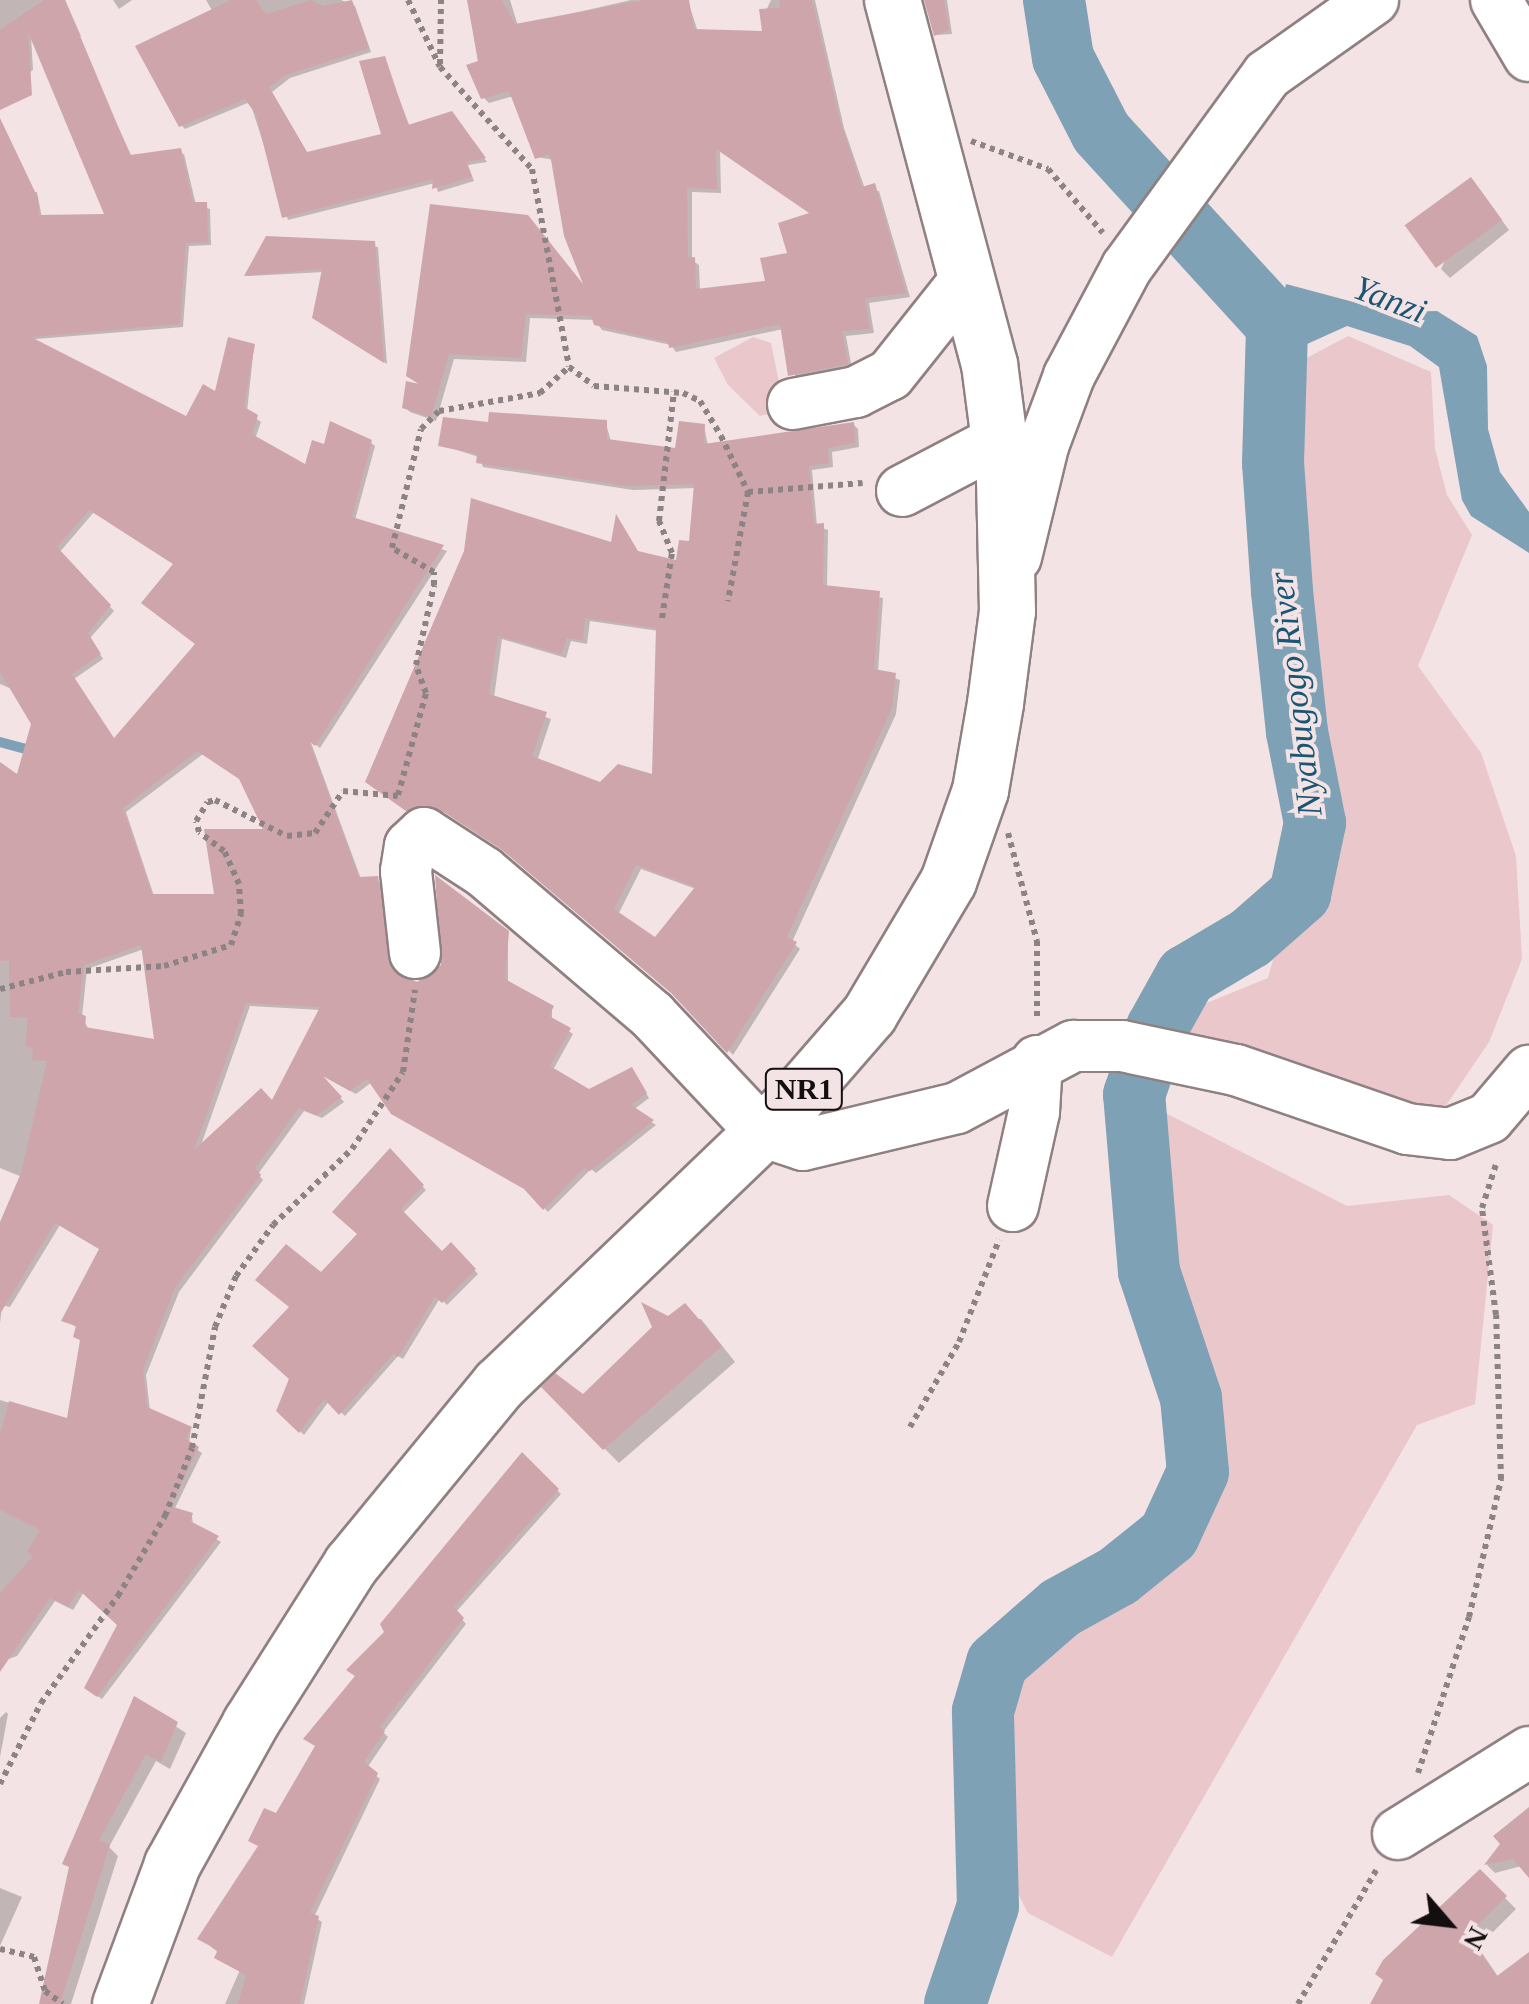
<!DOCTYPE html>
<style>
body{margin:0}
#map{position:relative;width:1529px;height:2004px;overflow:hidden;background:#f3e3e4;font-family:"Times New Roman",serif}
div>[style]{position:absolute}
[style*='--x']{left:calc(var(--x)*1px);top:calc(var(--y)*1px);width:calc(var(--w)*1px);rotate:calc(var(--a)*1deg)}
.green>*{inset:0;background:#e9c7cb}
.water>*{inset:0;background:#7fa1b5}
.shadow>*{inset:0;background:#0003}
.stream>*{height:10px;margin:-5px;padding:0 5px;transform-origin:5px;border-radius:5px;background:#7fa1b5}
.river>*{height:62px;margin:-31px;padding:0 31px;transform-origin:31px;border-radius:31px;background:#7fa1b5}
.building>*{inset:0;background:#cea5aa;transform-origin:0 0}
.path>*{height:6px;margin-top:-3px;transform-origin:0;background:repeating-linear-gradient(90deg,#8e8384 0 5px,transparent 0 10px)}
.roads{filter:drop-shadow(2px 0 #8f8082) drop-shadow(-2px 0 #8f8082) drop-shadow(0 2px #8f8082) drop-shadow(0 -2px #8f8082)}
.minor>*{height:50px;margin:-25px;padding:0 25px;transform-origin:25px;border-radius:25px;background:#fff}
.highway>*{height:55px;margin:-27.5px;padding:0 27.5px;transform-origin:27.5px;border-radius:27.5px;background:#fff}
span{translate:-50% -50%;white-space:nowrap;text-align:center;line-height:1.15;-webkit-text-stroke:8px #f3e3e4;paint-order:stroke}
.shield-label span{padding:2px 8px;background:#f3e3e4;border:2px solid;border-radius:8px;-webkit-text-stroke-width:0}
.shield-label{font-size:30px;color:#130e0f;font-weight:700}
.water-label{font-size:35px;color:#195675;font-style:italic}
.north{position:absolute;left:1399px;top:1874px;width:100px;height:100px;-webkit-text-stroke:8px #f3e3e4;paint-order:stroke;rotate:118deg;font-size:28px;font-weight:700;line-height:40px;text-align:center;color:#130e0f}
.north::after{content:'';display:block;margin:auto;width:35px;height:45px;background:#130e0f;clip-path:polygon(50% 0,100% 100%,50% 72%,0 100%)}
</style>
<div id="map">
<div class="green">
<i style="clip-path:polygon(1348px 336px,1431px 372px,1435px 449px,1447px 495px,1472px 535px,1418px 666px,1481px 753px,1516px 856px,1522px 959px,1489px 1042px,1445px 1107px,1390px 1109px,1167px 1042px,1192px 1009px,1268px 978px,1280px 934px,1311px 905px,1324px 817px,1306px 735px,1283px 431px,1288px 368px)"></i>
<i style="clip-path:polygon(753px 337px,771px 343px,782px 397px,777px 412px,760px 416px,728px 385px,714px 358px)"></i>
<i style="clip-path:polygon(1148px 1104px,1347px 1206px,1449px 1195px,1493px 1225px,1475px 1404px,1417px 1425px,1112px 1957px,1028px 1913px,1005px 1868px,993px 1718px,1005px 1668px,1061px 1622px,1131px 1585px,1181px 1544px,1213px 1473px,1213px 1392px,1157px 1261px)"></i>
</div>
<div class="water">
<i style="clip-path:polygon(1286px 284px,1391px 312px,1437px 311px,1477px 336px,1487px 366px,1488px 429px,1500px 472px,1529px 512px,1529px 553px,1471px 516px,1462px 500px,1439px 367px,1410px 346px,1347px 326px,1296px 349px,1277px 325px)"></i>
</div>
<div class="shadow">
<i style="clip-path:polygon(0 0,65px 0,81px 36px,45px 62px,31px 35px,33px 70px,0 94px)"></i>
<i style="clip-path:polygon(113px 0,132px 0,119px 9px)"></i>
<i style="clip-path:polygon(206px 0,341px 0,355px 6px,371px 52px,290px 78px,272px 92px,308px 154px,384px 136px,384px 59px,410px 127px,455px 118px,487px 162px,468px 165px,474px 181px,438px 192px,435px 183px,288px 220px,250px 102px,185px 129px,181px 125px,213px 12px)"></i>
<i style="clip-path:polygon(evenodd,468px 0,510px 0,518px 26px,631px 0,688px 1px,698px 32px,765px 34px,763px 17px,771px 0,815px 0,844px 128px,865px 189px,879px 191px,910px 297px,869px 303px,874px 333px,846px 336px,852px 369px,796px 380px,783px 329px,676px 352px,671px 345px,602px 330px,595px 320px,530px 318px,526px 362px,454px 359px,436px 421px,410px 412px,405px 407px,421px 387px,409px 375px,432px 207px,587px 292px,554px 160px,537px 157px,514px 96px,489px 103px,484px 98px,468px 0,720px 151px,812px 214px,768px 283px,700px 291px,699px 265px,692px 260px,692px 192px,721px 193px,720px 151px)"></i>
<i style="clip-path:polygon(927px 0,947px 0,952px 34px,936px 35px)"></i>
<i style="clip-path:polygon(92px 70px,132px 157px,184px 154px,196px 205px,210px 209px,211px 245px,189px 246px,183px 327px,0 342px,0 193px,37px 192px,42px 218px,107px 217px)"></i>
<i style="clip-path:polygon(1480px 190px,1509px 230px,1450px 278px,1441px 269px)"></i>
<i style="clip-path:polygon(267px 238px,378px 247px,387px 364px,319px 321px,324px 272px,247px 276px)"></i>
<i style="clip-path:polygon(evenodd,254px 346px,247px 412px,261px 422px,255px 439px,306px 468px,326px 447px,370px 442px,375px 446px,355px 520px,447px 551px,320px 748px,310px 740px,361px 879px,381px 882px,394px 973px,417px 984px,508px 933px,508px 984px,552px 1008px,552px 1020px,573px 1034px,553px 1070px,589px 1092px,632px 1070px,649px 1098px,633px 1110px,656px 1125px,596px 1173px,591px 1169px,548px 1212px,530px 1192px,372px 1082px,356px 1094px,319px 1074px,344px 1102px,322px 1118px,304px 1111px,258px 1174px,263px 1180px,179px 1292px,146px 1375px,150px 1411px,191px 1429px,189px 1444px,202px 1453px,174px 1510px,192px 1516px,193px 1525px,221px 1542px,102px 1699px,91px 1692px,120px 1625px,84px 1592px,73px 1610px,55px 1601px,17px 1656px,0 1662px,0 1400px,69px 1421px,82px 1342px,75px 1336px,78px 1328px,64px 1320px,101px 1250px,60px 1225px,10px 1307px,2px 1305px,0 1324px,0 1229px,22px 1177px,0 1168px,0 766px,18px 778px,33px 723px,14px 690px,0 684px,0 407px,187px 419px,217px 395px,254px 346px,94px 512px,175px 565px,198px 645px,115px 741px,74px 679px,103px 659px,90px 638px,114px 611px,59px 553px,94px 512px,254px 346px,203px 754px,242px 780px,267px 831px,217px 897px,154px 896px,126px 812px,203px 754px,254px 346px,144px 949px,157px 1042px,89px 1030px,82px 1017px,87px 969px,144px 949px,254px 346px,250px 1006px,321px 1010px,273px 1104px,200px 1148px,250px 1006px)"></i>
<i style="clip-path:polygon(evenodd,606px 423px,611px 442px,677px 451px,704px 426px,708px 446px,853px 424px,858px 429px,859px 447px,832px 452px,833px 467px,812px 470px,817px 526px,828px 530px,827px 588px,883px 598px,878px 672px,900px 680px,896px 714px,792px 942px,800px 949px,733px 1055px,677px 996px,510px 854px,446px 812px,413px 815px,373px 786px,467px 552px,678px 563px,691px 543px,697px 488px,633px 490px,483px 467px,479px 457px,441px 445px,490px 425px,606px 423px,590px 621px,659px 631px,654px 777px,600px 785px,537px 761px,551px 719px,494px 698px,502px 639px,566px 658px,571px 641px,587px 644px,590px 621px,606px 423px,641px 869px,696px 889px,655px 941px,618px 915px,641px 869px)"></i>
<i style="clip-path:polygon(390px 1152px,426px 1190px,402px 1214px,442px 1254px,451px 1246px,478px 1274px,447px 1305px,440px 1298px,403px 1359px,398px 1356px,345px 1416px,329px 1401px,304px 1435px,279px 1411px,321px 1276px,360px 1235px)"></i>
<i style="clip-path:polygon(668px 1319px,701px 1319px,735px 1362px,619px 1463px,544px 1388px,583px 1397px)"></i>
<i style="clip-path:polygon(522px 1456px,561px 1494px,456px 1612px,466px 1624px,383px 1732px,388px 1737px,367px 1768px,380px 1779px,314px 1917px,322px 1922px,304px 2004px,225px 2004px,240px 1970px,205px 1942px,358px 1676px)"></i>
<i style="clip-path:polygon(135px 1700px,186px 1733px,170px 1769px,156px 1761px,109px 1847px,118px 1856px,71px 2004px,42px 2004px,71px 1869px,65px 1863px)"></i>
<i style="clip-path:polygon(6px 1712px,8px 1714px,0 1757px,0 1718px)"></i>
<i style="clip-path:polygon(1529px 1815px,1529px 1864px,1495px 1873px,1487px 1865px)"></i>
<i style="clip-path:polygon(1480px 1873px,1516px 1909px,1478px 1947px,1499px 1978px,1529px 1957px,1529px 2004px,1372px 2004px,1386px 1981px,1385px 1962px)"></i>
<i style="clip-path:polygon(0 1888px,22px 1897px,0 1946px)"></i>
</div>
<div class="stream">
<i style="--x:0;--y:742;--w:34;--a:15"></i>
</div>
<div class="river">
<i style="--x:955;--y:2004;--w:103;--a:-71.4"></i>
<i style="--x:988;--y:1906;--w:195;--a:-91.5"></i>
<i style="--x:983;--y:1711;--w:50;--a:-73.7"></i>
<i style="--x:997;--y:1663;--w:84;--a:-41.1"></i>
<i style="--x:1060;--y:1608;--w:66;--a:-28.9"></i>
<i style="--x:1118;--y:1576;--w:65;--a:-38.8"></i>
<i style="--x:1169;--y:1535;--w:69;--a:-65.3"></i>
<i style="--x:1198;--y:1472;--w:74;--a:-95.4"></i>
<i style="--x:1191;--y:1398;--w:133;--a:-108.4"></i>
<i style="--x:1149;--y:1272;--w:178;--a:-94.8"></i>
<i style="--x:1134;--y:1095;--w:71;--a:-71.1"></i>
<i style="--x:1157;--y:1028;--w:60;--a:-60.9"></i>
<i style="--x:1186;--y:976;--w:74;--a:-30.7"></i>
<i style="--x:1250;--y:938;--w:67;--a:-41.3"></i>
<i style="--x:1300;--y:894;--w:73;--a:-78.1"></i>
<i style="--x:1315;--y:823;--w:93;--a:-101.2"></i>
<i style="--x:1297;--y:732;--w:142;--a:-96.1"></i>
<i style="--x:1282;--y:591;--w:128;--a:-94"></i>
<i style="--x:1273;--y:463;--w:138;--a:-88.3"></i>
<i style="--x:1277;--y:325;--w:261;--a:-132.4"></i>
<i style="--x:1101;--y:132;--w:83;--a:-117.2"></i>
<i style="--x:1063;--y:58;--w:59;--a:-98.8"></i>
</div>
<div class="building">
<i style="clip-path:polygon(evenodd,44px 0,65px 0,130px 155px,181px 148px,193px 202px,207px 202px,208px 242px,186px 243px,180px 324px,31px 337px,186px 416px,203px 384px,215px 391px,228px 337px,255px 344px,244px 407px,258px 415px,252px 434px,305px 464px,312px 440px,324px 444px,330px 421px,372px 440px,352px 517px,444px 545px,315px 746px,309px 741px,359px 877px,378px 876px,391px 969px,417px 982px,441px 965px,435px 875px,509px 931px,505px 979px,554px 1006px,549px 1016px,571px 1028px,550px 1066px,589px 1089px,632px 1067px,647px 1093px,631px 1105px,654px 1120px,590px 1171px,585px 1167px,543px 1210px,524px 1189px,391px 1114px,367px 1079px,350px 1091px,323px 1076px,342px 1097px,317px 1115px,299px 1108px,255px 1168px,261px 1175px,175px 1287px,143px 1370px,147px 1407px,192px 1427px,186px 1439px,199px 1447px,170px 1506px,193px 1513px,190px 1521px,219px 1536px,97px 1697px,84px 1688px,117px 1625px,79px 1590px,68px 1607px,50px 1598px,0 1672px,0 1593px,33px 1556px,27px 1552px,40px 1530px,0 1510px,0 1436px,9px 1401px,67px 1418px,80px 1340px,73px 1337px,76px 1326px,61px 1321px,99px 1249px,55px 1223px,0 1314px,0 1222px,21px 1173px,47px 1061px,32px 1060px,33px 1049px,25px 1046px,28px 1018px,10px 1017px,9px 960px,0 961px,0 762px,17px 774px,31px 724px,0 672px,0 118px,38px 198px,39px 215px,104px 214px,28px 32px,32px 95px,0 110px,0 30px,44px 0,89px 510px,173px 564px,141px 603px,195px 644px,114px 738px,72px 674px,101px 654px,88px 633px,111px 605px,57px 547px,89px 510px,44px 0,197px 751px,239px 779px,263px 829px,204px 829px,214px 894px,152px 894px,123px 808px,197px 751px,44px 0,141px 945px,154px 1039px,85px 1027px,86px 1016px,78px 1013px,84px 965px,141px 945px,44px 0,246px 1003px,320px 1007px,272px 1100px,261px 1088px,194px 1150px,246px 1003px)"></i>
<i style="clip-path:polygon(231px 0,256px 0,266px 14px,311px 0,323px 6px,352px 0,369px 48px,286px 75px,269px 87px,307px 152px,381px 134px,359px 61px,385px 56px,408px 125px,452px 111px,486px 158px,466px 162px,472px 177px,432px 189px,433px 179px,282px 218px,256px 115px,245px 99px,179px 127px,135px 46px)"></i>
<i style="clip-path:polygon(evenodd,467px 0,502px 0,515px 24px,643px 0,689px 0,694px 29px,762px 31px,759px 9px,780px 8px,779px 0,812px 0,840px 120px,862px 187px,875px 183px,906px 293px,865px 298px,870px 329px,842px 331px,848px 364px,788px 376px,780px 324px,669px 348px,668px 342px,594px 325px,591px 316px,526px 314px,521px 358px,449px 354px,431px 417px,402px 408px,406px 381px,419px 384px,406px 376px,430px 204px,528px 215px,583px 284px,564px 236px,550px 154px,535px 159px,509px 91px,481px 99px,466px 65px,478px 61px,467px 0,716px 149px,809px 213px,778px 223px,787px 253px,760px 258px,765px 281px,696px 289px,695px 257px,688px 258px,687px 188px,717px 189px,716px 149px)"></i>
<i style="clip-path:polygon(924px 0,944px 0,949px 30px,934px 36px)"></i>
<i style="left:1471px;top:177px;width:53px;height:82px;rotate:54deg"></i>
<i style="clip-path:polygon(266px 236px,375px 241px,384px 363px,312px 318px,322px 269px,244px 276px)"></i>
<i style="clip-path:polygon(evenodd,489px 412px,607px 420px,607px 439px,675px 448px,679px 421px,705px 424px,704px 444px,854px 422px,855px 443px,828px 448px,829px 463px,809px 466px,814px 524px,824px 523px,823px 585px,880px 591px,874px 669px,896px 673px,892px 708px,787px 937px,797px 942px,727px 1053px,671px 993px,502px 850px,439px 809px,406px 811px,365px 782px,464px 551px,471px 498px,611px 542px,616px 514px,638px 551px,676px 560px,679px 540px,689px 541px,694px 484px,627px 486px,476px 463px,477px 454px,438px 446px,443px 417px,488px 422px,489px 412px,585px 618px,656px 628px,652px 774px,618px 764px,600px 782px,532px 756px,547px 712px,489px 694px,498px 636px,561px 654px,567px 638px,583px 640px,585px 618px,489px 412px,636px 865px,695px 887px,655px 937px,614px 909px,636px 865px)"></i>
<i style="clip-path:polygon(390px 1148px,424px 1185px,401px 1209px,442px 1251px,451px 1242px,476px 1269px,442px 1303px,435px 1297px,398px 1357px,393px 1354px,339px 1415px,324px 1399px,299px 1433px,276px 1411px,289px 1379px,252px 1346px,289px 1307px,255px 1280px,286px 1244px,321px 1272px,357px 1234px,332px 1212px)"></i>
<i style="clip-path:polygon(641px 1302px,668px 1316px,685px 1303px,722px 1346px,603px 1450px,541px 1387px,555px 1373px,583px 1394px,652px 1327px)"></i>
<i style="clip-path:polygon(522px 1452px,559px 1489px,454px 1607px,464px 1618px,380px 1727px,385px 1731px,364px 1762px,378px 1773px,310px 1913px,319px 1916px,300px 2004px,238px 2004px,246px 1975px,214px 1958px,218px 1950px,197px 1939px,258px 1846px,248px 1841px,264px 1808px,276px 1813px,315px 1746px,303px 1739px,355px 1676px,346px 1670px,384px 1632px,380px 1624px)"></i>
<i style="clip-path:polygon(134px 1696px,178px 1722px,161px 1762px,146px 1754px,99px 1840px,110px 1845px,60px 2004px,39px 2004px,69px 1867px,62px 1864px)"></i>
<i style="clip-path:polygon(1529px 1807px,1529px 1878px,1513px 1859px,1484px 1865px,1500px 1844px,1493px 1836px)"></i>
<i style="clip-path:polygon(1480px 1869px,1507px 1896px,1468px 1935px,1497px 1976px,1529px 1952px,1529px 2004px,1370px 2004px,1383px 1980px,1375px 1974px,1383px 1960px)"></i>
</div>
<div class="path">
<i style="--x:408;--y:0;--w:74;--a:64.5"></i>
<i style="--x:440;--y:67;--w:137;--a:48"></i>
<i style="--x:532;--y:169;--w:201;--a:79.4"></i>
<i style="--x:569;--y:367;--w:31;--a:37"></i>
<i style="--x:594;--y:386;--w:89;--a:4.5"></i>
<i style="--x:683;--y:393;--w:19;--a:25"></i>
<i style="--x:700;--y:401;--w:41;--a:59"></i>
<i style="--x:721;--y:436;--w:62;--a:64.3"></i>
<i style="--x:748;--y:492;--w:111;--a:100.4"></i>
<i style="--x:440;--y:64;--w:64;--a:-89.1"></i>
<i style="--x:971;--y:141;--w:82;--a:20"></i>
<i style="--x:1048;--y:169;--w:84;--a:49.3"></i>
<i style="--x:748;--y:492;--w:115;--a:-4.5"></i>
<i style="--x:662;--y:618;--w:66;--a:-81.3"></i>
<i style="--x:672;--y:553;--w:35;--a:-112"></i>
<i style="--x:659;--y:521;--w:130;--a:-83.4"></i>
<i style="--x:398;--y:795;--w:106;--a:-74.6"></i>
<i style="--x:426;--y:693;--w:30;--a:-110"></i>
<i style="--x:416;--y:665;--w:82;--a:-77.3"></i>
<i style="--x:434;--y:585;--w:13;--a:-90"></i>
<i style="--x:434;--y:572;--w:48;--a:-150.3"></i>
<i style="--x:392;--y:548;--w:122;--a:-76.3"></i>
<i style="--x:421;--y:429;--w:25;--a:-45"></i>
<i style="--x:439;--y:411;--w:103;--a:-10.1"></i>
<i style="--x:540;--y:393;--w:39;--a:-42"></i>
<i style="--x:1008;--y:833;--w:112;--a:75"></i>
<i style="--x:1037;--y:941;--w:80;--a:90"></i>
<i style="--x:0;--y:989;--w:68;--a:-14.4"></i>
<i style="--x:66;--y:972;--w:98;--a:-3.5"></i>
<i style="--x:164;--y:966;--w:70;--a:-17.4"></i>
<i style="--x:231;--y:945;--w:33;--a:-72"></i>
<i style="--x:241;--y:914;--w:30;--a:-94"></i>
<i style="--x:239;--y:884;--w:36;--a:-114"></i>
<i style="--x:224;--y:851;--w:31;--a:-143"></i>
<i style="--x:199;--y:832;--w:11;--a:-105"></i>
<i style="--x:196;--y:821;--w:22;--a:-58"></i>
<i style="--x:208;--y:802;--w:7;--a:-16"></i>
<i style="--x:215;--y:800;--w:80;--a:26.6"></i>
<i style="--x:287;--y:836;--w:28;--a:-6"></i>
<i style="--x:315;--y:833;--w:50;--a:-56.3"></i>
<i style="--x:343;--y:791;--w:55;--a:5.2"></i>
<i style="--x:910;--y:1427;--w:98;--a:-60"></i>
<i style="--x:959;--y:1342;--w:110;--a:-68.6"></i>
<i style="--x:1418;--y:1773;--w:164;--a:-71.9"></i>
<i style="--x:1469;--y:1617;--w:142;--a:-76.9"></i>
<i style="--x:1501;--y:1479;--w:164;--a:-91.7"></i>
<i style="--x:1496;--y:1315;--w:108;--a:-97.5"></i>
<i style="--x:1482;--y:1208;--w:49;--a:-72.3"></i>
<i style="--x:0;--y:1784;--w:91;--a:-63.2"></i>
<i style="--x:41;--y:1703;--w:132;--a:-54.3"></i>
<i style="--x:118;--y:1596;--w:93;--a:-59.6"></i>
<i style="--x:165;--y:1516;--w:73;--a:-68.3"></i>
<i style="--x:192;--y:1448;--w:123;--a:-79.2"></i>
<i style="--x:215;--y:1327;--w:55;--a:-67.6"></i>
<i style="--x:236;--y:1276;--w:63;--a:-54"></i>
<i style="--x:273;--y:1225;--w:110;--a:-43.9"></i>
<i style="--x:352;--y:1149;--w:92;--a:-56.5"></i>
<i style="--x:403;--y:1072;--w:83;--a:-81.7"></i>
<i style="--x:0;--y:1949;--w:35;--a:13"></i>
<i style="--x:34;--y:1957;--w:36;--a:72"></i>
<i style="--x:45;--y:1991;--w:22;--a:36"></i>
<i style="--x:1298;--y:2004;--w:159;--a:-59.7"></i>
</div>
<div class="roads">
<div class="minor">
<i style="--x:1496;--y:0;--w:65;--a:59.5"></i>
<i style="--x:793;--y:404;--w:64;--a:-10.8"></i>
<i style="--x:856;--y:392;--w:38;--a:-27"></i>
<i style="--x:890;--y:375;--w:125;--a:-51.5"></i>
<i style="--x:902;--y:491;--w:110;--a:-27.7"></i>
<i style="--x:1016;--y:557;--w:114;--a:-76.3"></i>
<i style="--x:1043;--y:446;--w:75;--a:-69.6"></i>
<i style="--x:1069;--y:376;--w:123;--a:-62"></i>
<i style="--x:1127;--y:267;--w:238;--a:-53.9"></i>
<i style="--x:1267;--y:75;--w:130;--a:-35.3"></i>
<i style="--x:415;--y:953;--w:82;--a:-96.3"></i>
<i style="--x:406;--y:871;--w:25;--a:-81"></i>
<i style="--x:410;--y:846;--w:19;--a:-43"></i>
<i style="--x:424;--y:833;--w:72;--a:33"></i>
<i style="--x:484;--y:872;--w:221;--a:40.4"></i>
<i style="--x:652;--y:1015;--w:159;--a:46.8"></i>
<i style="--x:761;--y:1131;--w:44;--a:18.4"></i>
<i style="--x:803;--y:1145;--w:158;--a:-13.5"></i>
<i style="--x:957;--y:1108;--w:132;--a:-28.1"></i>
<i style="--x:1073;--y:1046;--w:49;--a:0"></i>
<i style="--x:1122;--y:1046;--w:116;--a:11.9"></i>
<i style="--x:1236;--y:1070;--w:181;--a:19"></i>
<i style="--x:1407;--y:1129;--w:43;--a:6.6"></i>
<i style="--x:1450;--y:1134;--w:42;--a:-22.3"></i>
<i style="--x:1489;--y:1118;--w:62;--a:-49.6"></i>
<i style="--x:1013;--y:1206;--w:96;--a:-77.4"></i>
<i style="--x:1034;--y:1112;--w:51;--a:-86.6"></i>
<i style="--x:1398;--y:1834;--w:155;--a:-32"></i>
</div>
<div class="highway">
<i style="--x:120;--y:2004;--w:149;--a:-69.6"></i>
<i style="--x:172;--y:1864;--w:161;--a:-61"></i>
<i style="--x:250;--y:1723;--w:188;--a:-57.6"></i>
<i style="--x:351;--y:1564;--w:233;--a:-50.6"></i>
<i style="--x:499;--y:1384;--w:402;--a:-43.8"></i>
<i style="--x:789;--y:1106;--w:122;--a:-49"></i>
<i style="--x:869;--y:1014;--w:155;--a:-59.3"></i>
<i style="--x:948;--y:881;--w:96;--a:-70.6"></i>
<i style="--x:980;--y:790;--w:88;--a:-80.2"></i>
<i style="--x:995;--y:703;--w:93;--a:-82.6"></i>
<i style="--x:1007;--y:611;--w:132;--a:-91.3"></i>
<i style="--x:1004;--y:479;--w:116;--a:-97.4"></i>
<i style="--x:989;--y:364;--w:377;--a:-104.9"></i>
</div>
</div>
<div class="shield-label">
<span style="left:804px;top:1089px">NR1</span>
</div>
<div class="water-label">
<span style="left:1390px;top:300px;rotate:21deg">Yanzi</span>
<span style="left:1296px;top:694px;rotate:-97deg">Nyabugogo River</span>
</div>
<div class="north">N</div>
</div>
